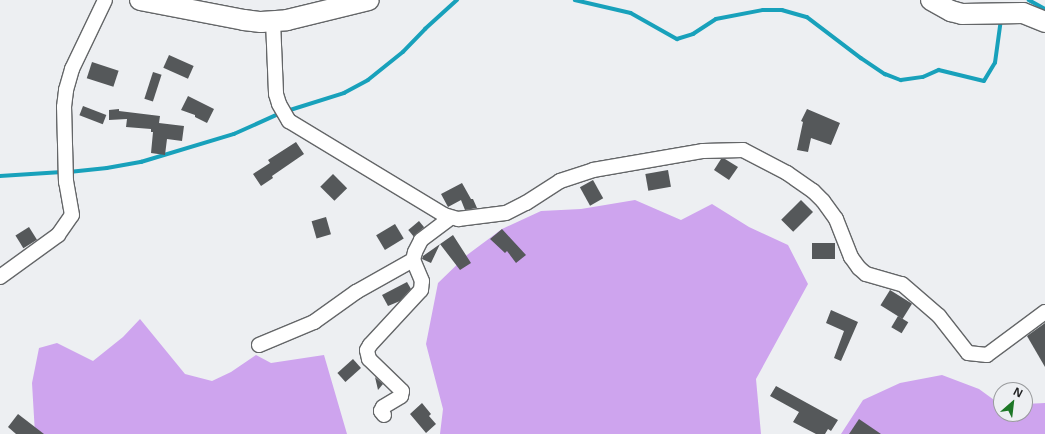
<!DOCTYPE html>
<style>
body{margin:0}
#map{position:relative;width:1045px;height:434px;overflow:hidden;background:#edeff2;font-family:"Open Sans",sans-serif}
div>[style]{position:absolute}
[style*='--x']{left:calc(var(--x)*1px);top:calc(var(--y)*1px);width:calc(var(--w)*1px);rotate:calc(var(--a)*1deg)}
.forest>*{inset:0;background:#cea4ee}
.stream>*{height:3.5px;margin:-1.75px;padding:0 1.75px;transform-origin:1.75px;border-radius:1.75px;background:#18a1bb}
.building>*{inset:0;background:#55585a;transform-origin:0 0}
.roads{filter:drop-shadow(1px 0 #646668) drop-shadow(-1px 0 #646668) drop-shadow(0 1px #646668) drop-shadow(0 -1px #646668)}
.minor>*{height:14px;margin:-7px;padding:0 7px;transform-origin:7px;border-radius:7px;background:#fff}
.secondary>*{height:20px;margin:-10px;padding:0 10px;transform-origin:10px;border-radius:10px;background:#fff}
span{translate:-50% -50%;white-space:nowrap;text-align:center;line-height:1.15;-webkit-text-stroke:4px #edeff2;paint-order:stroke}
.north{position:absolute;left:993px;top:382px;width:40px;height:40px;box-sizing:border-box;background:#edeff2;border:1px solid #999b9d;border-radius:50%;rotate:28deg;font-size:11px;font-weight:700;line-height:16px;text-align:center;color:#1c1d1e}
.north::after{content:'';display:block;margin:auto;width:14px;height:18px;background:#1d7726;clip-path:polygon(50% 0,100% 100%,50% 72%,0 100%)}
</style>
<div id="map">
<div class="forest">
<i style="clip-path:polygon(635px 200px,681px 220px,712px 204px,749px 227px,788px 245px,808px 284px,756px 379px,761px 434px,440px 434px,443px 409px,426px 344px,438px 283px,467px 255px,502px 229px,541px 211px,581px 209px)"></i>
<i style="clip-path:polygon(140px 319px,185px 374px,212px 381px,231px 372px,256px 355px,271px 363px,324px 355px,347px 434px,35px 434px,32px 383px,39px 348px,57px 343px,93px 361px,123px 337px)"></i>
<i style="clip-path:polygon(942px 375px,979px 389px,1001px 405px,1001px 414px,1025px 414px,1025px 404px,1045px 403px,1045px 434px,841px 434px,863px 400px,900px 383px)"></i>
</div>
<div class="stream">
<i style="--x:575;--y:0;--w:57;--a:13.1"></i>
<i style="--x:631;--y:13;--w:53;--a:29.5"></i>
<i style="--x:677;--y:39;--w:17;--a:-17"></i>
<i style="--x:693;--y:34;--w:27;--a:-33"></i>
<i style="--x:716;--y:19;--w:48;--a:-10.8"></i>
<i style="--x:763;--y:10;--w:19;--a:0"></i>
<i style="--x:782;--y:10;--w:26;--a:16"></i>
<i style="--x:807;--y:17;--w:68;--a:37.2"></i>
<i style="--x:861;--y:58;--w:29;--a:34"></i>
<i style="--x:885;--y:74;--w:17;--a:21"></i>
<i style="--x:901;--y:80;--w:22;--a:-8"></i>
<i style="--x:923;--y:77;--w:17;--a:-24"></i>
<i style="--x:939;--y:70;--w:46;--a:13.7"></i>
<i style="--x:984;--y:81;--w:21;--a:-59"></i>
<i style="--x:995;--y:63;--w:44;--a:-82.2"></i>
<i style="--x:1029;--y:0;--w:18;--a:29"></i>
<i style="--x:287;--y:111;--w:60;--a:-17.5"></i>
<i style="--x:344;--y:93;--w:27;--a:-28"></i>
<i style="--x:368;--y:80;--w:45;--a:-38.7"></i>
<i style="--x:403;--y:52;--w:32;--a:-46"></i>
<i style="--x:425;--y:29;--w:43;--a:-42.2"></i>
<i style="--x:69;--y:172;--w:38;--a:-6"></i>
<i style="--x:107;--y:168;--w:35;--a:-10"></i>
<i style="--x:141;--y:162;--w:97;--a:-16.8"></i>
<i style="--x:234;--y:134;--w:51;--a:-24.1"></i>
<i style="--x:0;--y:176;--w:62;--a:-3.7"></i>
</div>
<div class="building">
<i style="left:169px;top:55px;width:27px;height:14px;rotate:24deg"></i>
<i style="left:92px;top:62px;width:28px;height:17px;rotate:18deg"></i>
<i style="left:153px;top:72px;width:9px;height:28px;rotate:18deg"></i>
<i style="clip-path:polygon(188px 96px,214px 109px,207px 123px,195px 117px,195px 115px,181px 110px)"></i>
<i style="left:83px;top:106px;width:25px;height:10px;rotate:21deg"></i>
<i style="clip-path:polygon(119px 109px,119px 111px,160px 116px,159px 123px,184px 126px,182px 141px,167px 139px,165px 155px,151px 153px,153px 132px,151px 132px,151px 129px,126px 127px,127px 119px,109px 120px,109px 110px)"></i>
<i style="clip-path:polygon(807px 109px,840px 123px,831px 145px,811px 138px,808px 152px,797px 150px,803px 122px,801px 121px)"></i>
<i style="clip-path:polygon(296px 142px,304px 154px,272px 176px,273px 178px,261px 186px,253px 174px,270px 163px,268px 160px)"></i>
<i style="clip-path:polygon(721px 159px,725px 159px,738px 167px,729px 180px,714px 170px)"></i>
<i style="left:668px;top:170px;width:17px;height:23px;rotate:80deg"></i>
<i style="left:333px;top:174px;width:20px;height:18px;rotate:45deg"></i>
<i style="left:593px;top:180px;width:21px;height:15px;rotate:61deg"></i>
<i style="clip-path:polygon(462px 183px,471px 199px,473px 199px,477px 208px,465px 210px,461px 200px,448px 207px,441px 194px)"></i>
<i style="left:801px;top:200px;width:17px;height:28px;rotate:45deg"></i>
<i style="left:326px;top:217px;width:18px;height:15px;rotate:74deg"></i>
<i style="left:419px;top:221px;width:8px;height:14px;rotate:50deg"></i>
<i style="left:395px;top:224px;width:17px;height:22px;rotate:59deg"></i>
<i style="left:29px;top:227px;width:15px;height:16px;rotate:58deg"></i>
<i style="clip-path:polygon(502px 229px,526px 255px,516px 263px,507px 251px,505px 253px,490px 239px)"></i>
<i style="clip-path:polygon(453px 235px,471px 263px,460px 270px,440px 244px,431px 263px,422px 259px,423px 256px)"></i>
<i style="left:812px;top:243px;width:23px;height:16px"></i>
<i style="clip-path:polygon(407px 282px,411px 289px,400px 301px,388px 306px,382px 295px)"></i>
<i style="left:890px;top:290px;width:26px;height:18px;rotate:32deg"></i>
<i style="clip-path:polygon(831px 310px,858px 322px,841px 361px,834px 358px,844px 331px,826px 323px)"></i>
<i style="left:898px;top:316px;width:12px;height:13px;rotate:31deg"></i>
<i style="clip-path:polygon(1045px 323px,1045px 367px,1027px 336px)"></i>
<i style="left:353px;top:359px;width:12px;height:21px;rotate:48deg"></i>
<i style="clip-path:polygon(375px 377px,383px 384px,378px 390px)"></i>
<i style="clip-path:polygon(776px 386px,838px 420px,831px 431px,828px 429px,825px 434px,816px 434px,793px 422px,799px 412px,770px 396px)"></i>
<i style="clip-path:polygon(422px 403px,431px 414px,429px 416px,436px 424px,426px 433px,410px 414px)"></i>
<i style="clip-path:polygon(18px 414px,44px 434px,16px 434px,8px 427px)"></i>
<i style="clip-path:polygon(859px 419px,881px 434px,849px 434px)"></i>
</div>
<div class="roads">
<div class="minor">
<i style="--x:273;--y:21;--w:73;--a:87.6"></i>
<i style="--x:276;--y:94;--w:10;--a:73"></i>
<i style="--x:279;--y:104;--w:20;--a:60"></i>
<i style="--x:289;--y:121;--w:181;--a:31.2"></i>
<i style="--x:444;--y:215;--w:15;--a:16"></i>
<i style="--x:458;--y:219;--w:48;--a:-7.1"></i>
<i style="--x:506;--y:213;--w:22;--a:-27"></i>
<i style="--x:526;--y:203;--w:40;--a:-32.9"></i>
<i style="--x:560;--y:181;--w:35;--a:-18"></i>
<i style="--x:593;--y:170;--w:112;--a:-9.8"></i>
<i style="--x:703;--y:151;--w:40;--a:-1.4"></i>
<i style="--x:743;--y:150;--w:50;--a:27.6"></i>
<i style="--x:787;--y:173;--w:32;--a:35"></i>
<i style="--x:813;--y:191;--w:14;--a:45"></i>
<i style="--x:823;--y:201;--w:22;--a:54"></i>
<i style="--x:836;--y:219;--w:41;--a:68.5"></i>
<i style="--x:851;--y:257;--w:14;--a:54"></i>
<i style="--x:859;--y:268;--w:9;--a:41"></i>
<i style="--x:866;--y:274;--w:37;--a:16"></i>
<i style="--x:902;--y:284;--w:49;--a:40.9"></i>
<i style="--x:939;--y:316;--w:47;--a:51.9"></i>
<i style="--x:968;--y:353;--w:19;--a:6"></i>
<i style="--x:987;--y:355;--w:72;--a:-36.6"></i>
<i style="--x:0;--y:277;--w:72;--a:-35.9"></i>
<i style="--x:58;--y:235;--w:24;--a:-55"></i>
<i style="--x:72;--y:215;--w:34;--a:-100"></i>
<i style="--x:66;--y:182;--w:75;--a:-91.5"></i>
<i style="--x:64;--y:107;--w:17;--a:-83"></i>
<i style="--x:66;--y:90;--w:22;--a:-74"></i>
<i style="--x:72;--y:69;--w:76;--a:-64.4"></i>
<i style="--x:259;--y:345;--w:60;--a:-22.7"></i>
<i style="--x:314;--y:322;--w:52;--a:-35.5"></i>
<i style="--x:356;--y:292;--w:65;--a:-29.3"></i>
<i style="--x:384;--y:415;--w:5;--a:-127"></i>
<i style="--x:381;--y:411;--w:4;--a:-63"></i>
<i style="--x:383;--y:407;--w:21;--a:-31"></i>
<i style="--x:401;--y:396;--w:5;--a:-79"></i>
<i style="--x:402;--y:391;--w:46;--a:-135.9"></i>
<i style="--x:369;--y:359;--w:9;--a:-103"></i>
<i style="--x:367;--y:350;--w:6;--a:-59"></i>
<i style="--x:370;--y:345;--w:75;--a:-47.2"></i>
<i style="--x:421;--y:290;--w:9;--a:-84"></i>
<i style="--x:422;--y:281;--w:23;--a:-113"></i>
<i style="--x:413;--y:260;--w:8;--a:-76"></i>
<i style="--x:415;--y:252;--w:13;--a:-63"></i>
<i style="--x:421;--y:240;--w:36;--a:-37"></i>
</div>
<div class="secondary">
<i style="--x:140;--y:0;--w:106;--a:10.9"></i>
<i style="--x:244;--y:20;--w:17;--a:7"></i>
<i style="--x:261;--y:22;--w:26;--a:-4"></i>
<i style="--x:287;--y:20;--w:84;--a:-13.7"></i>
<i style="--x:931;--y:0;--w:23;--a:29"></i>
<i style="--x:951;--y:11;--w:11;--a:15"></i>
<i style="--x:962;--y:14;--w:61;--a:-0.9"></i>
<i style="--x:1023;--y:13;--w:24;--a:22"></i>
</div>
</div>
<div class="north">N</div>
</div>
